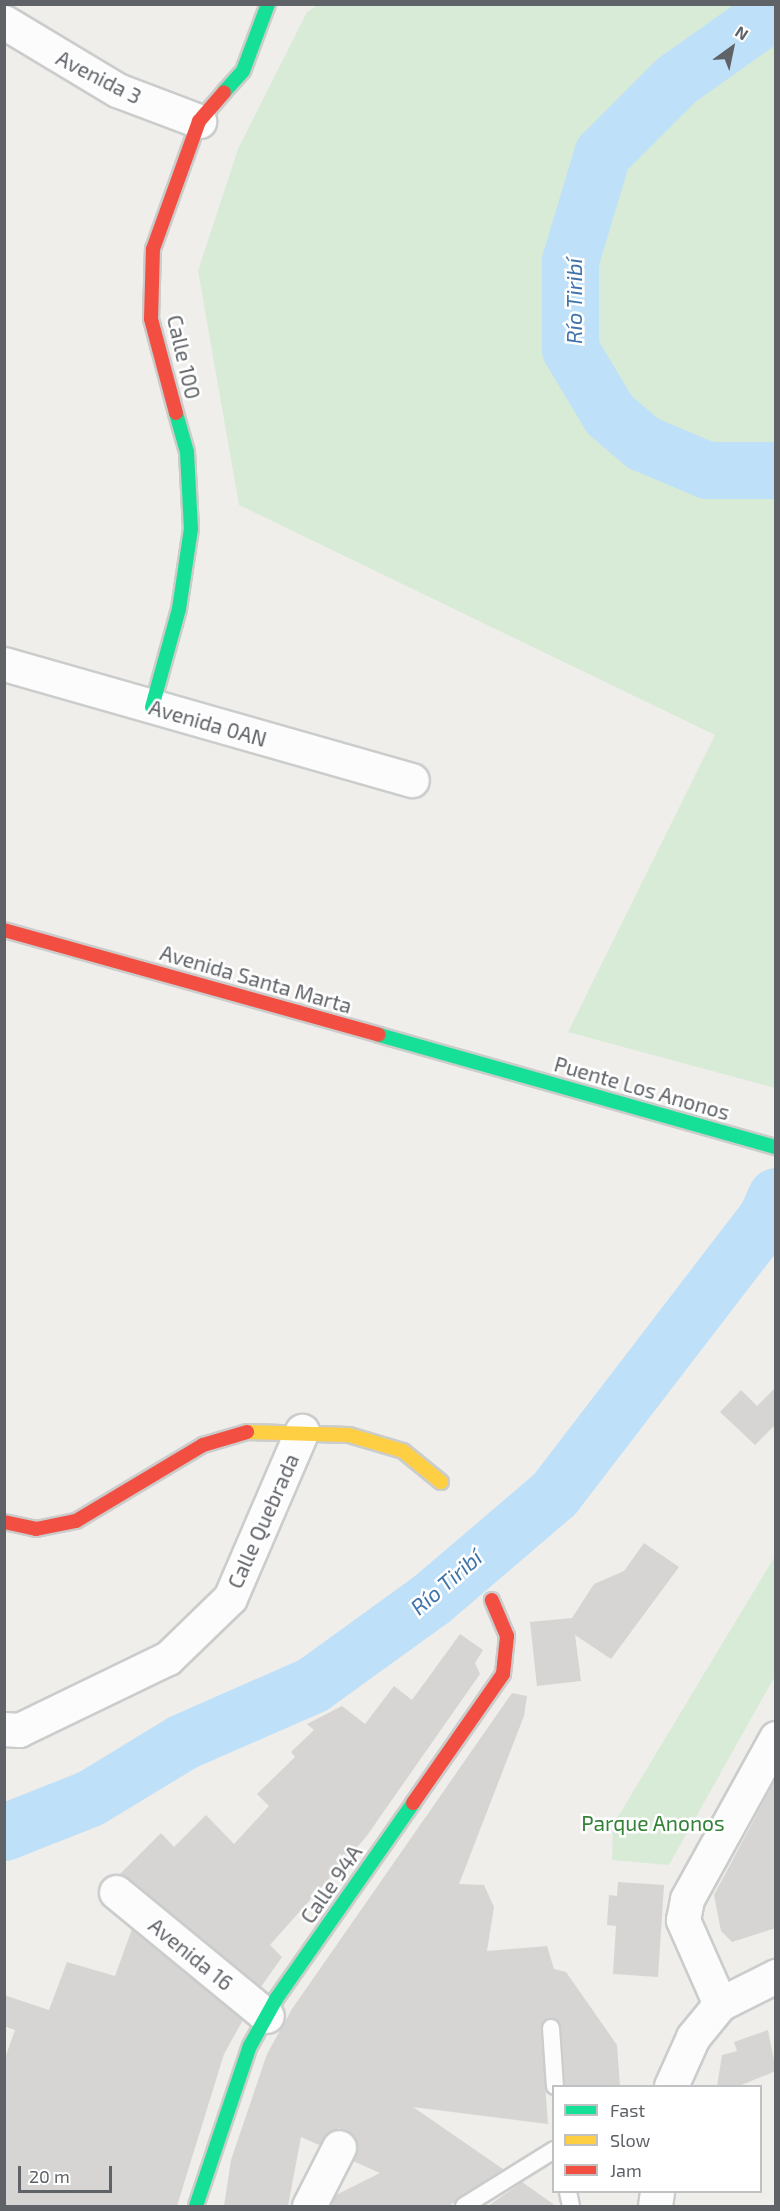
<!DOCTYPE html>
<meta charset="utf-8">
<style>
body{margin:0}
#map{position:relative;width:780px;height:2211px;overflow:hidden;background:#efeeea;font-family:"Exo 2",sans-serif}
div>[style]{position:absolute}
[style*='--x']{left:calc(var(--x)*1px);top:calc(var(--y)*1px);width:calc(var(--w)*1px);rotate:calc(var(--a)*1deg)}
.green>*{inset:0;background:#d8ebd6}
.river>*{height:57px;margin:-28.5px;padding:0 28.5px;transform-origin:28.5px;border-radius:28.5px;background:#bfe0f9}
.building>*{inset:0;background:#d6d5d3}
.roads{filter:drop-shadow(2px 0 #cbcccc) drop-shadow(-2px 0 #cbcccc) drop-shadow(0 2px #cbcccc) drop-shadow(0 -2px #cbcccc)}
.lane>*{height:16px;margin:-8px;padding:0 8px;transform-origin:8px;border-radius:8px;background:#fdfcfc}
.street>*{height:33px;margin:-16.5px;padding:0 16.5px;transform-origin:16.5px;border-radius:16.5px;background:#fdfcfc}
.fast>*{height:14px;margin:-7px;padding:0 7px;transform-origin:7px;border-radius:7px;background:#16e098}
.slow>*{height:14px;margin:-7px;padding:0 7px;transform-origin:7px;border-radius:7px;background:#ffcf43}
.jam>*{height:14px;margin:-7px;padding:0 7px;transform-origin:7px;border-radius:7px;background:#f24e42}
span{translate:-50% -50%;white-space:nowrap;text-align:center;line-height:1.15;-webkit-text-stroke:5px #fff;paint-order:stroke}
.street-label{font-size:21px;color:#5f6368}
.park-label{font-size:21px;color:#348238}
.water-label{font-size:22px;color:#4174aa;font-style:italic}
.frame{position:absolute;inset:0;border:6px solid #5f6368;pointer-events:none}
.legend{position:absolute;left:552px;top:2085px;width:210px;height:108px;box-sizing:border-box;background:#fff;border:2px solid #bfc1c3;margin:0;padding:8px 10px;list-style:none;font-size:18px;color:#5f6368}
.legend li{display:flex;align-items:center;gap:12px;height:30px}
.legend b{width:30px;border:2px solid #bfc1c3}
.north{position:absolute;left:702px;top:18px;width:60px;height:60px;-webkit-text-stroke:4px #fff;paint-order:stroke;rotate:33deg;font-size:16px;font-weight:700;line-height:24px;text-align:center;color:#5f6368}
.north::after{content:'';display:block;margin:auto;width:21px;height:27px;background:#5f6368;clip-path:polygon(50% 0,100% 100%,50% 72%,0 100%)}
.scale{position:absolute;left:18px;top:2166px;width:94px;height:27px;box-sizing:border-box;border:3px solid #5f6368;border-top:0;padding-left:8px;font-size:18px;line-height:21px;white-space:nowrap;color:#5f6368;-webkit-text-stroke:4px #fff;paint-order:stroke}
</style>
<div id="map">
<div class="green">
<i style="clip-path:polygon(320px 4px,775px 5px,775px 1088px,568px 1032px,715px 735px,239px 505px,198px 271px,238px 149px,307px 12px)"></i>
<i style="clip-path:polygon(775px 1556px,775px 1676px,669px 1865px,612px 1860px,613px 1825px)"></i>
</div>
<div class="river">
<i style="--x:776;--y:9;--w:121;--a:144.7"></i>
<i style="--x:677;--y:79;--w:106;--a:135"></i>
<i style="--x:602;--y:154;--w:112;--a:106.7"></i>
<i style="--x:570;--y:261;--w:88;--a:90"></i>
<i style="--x:570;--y:349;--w:76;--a:59"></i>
<i style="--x:609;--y:414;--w:45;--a:40.5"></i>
<i style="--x:643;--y:443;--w:69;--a:22.9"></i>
<i style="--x:707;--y:470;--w:69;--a:0"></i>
<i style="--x:4;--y:1832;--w:92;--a:-21.6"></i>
<i style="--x:90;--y:1798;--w:108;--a:-31.3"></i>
<i style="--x:182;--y:1742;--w:142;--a:-23.7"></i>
<i style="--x:312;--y:1685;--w:147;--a:-35.9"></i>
<i style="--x:431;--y:1599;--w:162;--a:-40.5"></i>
<i style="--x:554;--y:1494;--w:348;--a:-52.5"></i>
<i style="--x:766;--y:1218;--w:24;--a:-66"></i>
</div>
<div class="building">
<i style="clip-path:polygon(776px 1387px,776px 1424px,755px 1445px,720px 1412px,741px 1390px,757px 1406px)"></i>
<i style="clip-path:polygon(644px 1543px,679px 1567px,611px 1659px,575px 1635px,581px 1681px,537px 1686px,530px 1622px,572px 1618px,594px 1584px,624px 1571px)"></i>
<i style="clip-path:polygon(460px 1634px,483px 1650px,475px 1663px,480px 1674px,366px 1837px,270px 1945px,282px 1957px,261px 1987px,120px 1874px,161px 1833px,174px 1847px,206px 1815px,234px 1844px,269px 1806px,257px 1794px,295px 1757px,291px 1752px,314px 1730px,307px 1724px,342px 1706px,365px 1724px,394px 1686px,412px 1700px)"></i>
<i style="clip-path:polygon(512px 1693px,527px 1696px,524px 1716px,459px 1884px,484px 1885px,494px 1907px,487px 1951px,547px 1946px,554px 1969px,566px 1972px,617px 2045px,620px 2086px,565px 2086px,561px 2027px,550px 2018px,541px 2029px,548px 2124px,413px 2107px,503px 2169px,449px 2206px,330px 2206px,336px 2195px,380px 2173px,353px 2161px,355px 2137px,339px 2128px,319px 2145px,301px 2137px,288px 2206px,224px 2206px,231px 2160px,267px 2054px,292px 2009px)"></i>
<i style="clip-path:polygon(776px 1778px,776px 1928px,732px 1942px,721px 1931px,714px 1895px)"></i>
<i style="clip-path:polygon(618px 1882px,664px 1885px,658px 1977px,613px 1974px,616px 1926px,607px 1925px,609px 1895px,617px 1896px)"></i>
<i style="clip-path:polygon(132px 1929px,243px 2020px,224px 2054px,177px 2206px,4px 2206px,4px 2061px,15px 2030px,4px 2026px,4px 1995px,49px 2010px,67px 1962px,115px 1976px)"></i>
<i style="clip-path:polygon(768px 2030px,776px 2071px,739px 2086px,717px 2086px,722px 2055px,737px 2051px,734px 2042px)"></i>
<i style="clip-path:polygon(522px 2182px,556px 2206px,488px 2206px)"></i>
</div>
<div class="roads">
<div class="lane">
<i style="--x:551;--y:2028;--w:58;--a:86.1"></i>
<i style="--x:568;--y:2192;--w:14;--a:78"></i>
<i style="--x:464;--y:2206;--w:106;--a:-31.9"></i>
</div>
<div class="street">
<i style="--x:4;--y:22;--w:132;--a:31"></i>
<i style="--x:117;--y:90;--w:88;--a:20.7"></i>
<i style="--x:4;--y:664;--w:424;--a:15.9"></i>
<i style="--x:4;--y:1729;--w:15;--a:4"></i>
<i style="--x:19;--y:1730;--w:165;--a:-25.8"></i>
<i style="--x:168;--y:1658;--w:86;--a:-44.1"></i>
<i style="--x:230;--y:1598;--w:182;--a:-66.7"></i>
<i style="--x:116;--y:1892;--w:195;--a:39.4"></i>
<i style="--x:720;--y:2004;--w:92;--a:-113.8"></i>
<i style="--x:683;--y:1920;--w:21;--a:-79"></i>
<i style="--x:687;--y:1899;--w:184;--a:-61.1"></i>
<i style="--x:671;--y:2086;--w:54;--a:-65.8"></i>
<i style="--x:693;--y:2037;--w:43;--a:-50.7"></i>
<i style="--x:720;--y:2004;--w:63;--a:-26.6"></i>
<i style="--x:309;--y:2206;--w:66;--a:-63"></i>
<i style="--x:655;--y:2206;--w:14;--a:-82"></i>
</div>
<div class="fast">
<i style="--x:224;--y:92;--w:28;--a:-48"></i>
<i style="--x:243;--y:71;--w:72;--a:-69.5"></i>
<i style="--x:152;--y:707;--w:102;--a:-74.6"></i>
<i style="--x:179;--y:609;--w:81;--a:-81.5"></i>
<i style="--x:191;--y:529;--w:77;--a:-93"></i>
<i style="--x:187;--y:452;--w:41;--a:-105.8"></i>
<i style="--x:379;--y:1035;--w:412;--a:15.8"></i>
<i style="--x:196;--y:2206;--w:169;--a:-71.4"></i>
<i style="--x:250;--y:2046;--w:54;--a:-61"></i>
<i style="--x:276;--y:1999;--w:239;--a:-55"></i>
</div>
<div class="slow">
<i style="--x:247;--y:1432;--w:102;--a:1.7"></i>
<i style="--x:349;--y:1435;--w:56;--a:16.5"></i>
<i style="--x:403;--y:1451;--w:49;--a:39.2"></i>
</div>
<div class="jam">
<i style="--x:176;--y:413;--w:97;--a:-104.9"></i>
<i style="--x:151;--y:319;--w:70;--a:-88.4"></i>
<i style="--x:153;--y:249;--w:136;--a:-70.2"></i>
<i style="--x:199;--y:121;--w:38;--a:-49"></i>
<i style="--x:4;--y:930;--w:389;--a:15.6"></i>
<i style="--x:4;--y:1522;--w:33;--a:12"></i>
<i style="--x:36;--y:1529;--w:41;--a:-11.3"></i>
<i style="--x:76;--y:1521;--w:148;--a:-30.9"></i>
<i style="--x:203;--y:1445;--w:46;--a:-16.5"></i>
<i style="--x:413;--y:1803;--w:157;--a:-55.1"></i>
<i style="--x:503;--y:1674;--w:38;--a:-84"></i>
<i style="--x:507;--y:1636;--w:39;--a:-113"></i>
</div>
</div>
<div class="street-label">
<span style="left:99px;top:77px;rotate:27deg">Avenida 3</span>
<span style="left:184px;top:357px;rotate:77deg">Calle 100</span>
<span style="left:208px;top:723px;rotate:16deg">Avenida 0AN</span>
<span style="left:256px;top:979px;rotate:16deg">Avenida Santa Marta</span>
<span style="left:642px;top:1088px;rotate:16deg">Puente Los Anonos</span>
<span style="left:263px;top:1521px;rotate:-66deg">Calle Quebrada</span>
<span style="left:331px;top:1884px;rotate:-55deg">Calle 94A</span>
<span style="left:191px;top:1954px;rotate:39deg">Avenida 16</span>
</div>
<div class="park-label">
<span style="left:653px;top:1823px">Parque Anonos</span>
</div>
<div class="water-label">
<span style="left:574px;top:301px;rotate:-90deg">Río Tiribí</span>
<span style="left:446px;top:1582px;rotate:-41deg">Río Tiribí</span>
</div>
<div class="frame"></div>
<ul class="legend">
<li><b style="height:8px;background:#16e098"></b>Fast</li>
<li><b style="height:8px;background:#ffcf43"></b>Slow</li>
<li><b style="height:8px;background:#f24e42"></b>Jam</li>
</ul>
<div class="north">N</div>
<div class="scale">20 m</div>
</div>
